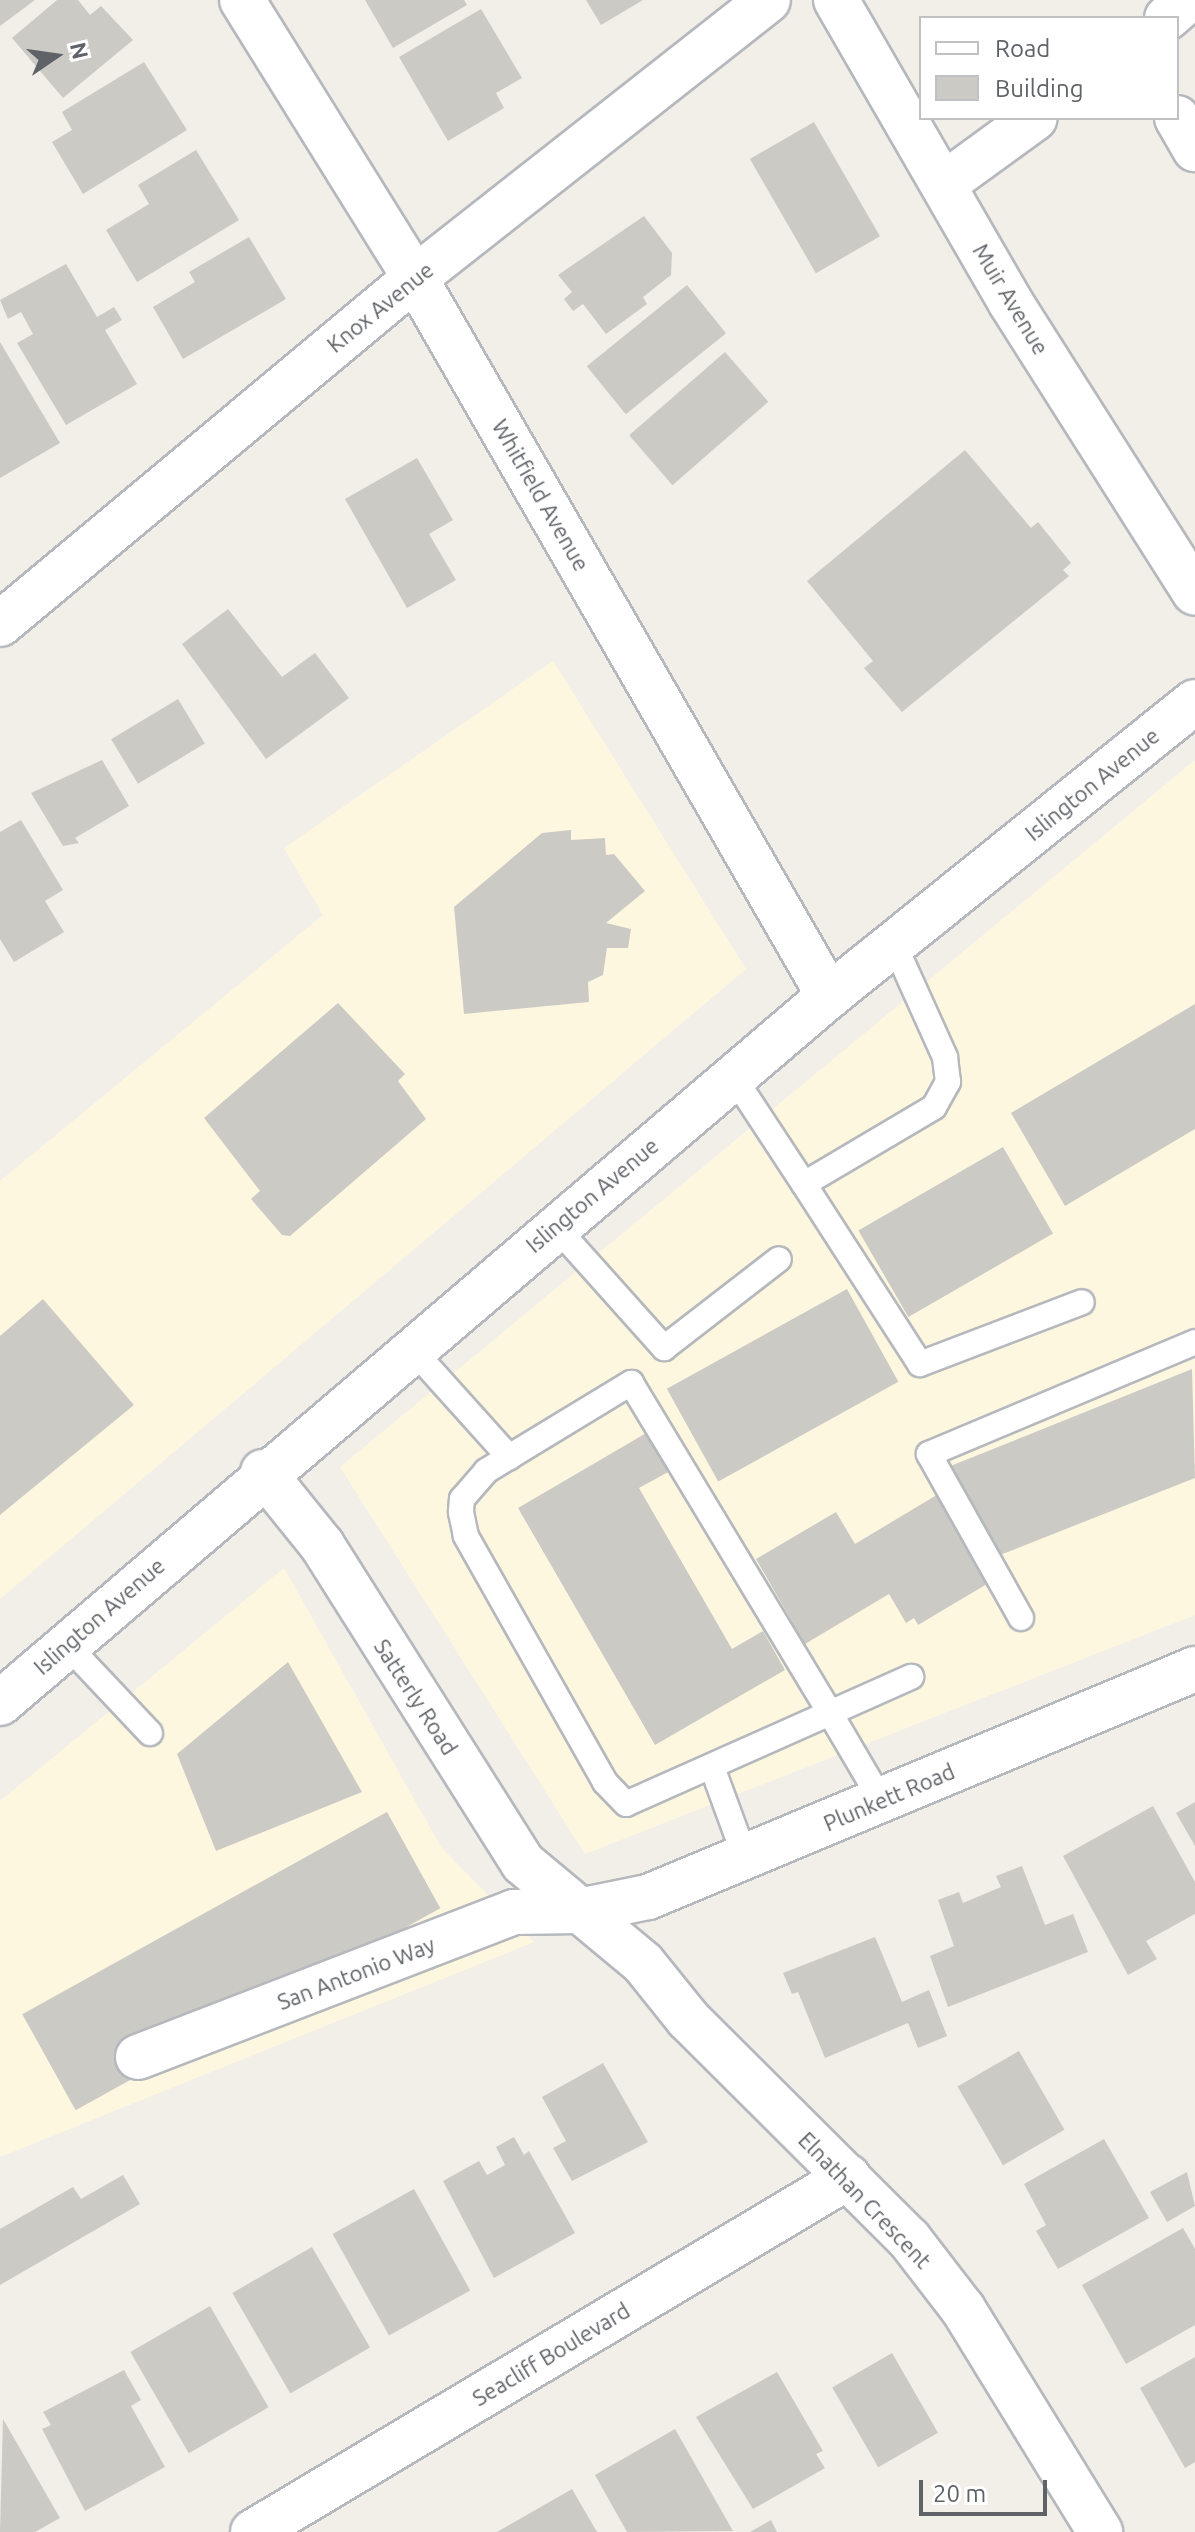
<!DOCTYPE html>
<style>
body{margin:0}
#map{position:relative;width:1195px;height:2532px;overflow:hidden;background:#f1efe8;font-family:Ubuntu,sans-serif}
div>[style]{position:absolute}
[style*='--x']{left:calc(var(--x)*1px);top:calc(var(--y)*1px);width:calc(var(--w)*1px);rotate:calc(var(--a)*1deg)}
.commercial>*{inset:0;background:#fef7e0}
.building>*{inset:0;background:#cccac5;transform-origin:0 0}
.roads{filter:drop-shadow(2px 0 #b5b8bc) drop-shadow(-2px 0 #b5b8bc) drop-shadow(0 2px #b5b8bc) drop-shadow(0 -2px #b5b8bc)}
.lane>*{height:24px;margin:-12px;padding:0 12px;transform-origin:12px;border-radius:12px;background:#fff}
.street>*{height:44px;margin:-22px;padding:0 22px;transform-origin:22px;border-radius:22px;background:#fff}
.secondary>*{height:44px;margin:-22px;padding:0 22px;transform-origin:22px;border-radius:22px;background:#fff}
span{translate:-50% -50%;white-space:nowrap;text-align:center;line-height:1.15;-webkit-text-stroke:8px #fff;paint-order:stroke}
.street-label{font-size:22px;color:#5f6368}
.legend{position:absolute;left:919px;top:16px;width:260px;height:104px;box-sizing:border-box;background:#fff;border:2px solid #bfc1c3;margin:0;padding:10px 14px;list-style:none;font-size:24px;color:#5f6368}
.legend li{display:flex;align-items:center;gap:16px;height:40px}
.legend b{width:40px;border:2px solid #bfc1c3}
.north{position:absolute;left:16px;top:16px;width:80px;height:80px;-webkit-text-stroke:6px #fff;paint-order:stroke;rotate:77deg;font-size:22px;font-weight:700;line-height:32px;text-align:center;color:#5f6368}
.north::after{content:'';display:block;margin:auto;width:28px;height:36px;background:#5f6368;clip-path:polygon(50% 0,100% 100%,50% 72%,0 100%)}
.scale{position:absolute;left:919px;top:2480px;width:128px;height:36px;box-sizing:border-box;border:4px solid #5f6368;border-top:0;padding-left:10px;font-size:24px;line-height:28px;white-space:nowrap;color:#5f6368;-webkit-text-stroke:6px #fff;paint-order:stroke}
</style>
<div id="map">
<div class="commercial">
<i style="clip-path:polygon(553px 661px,746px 969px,0 1599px,0 1181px,323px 915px,284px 848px)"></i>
<i style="clip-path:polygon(1195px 760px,1195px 1615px,585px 1854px,340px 1467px)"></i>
<i style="clip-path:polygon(284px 1568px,441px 1847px,534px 1942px,0 2157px,0 1801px)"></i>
</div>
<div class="building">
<i style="clip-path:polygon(0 0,35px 0,0 26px)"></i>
<i style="clip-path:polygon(57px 0,78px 0,90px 15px,101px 6px,133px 40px,63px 98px,12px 38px)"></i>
<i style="clip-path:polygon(365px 0,464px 0,467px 5px,393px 48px)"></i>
<i style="clip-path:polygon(586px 0,643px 0,601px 25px)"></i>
<i style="clip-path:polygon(481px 9px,522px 78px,496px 93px,504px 108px,448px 141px,399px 57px)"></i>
<i style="clip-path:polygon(144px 62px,187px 130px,83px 194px,52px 142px,72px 130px,62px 112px)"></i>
<i style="left:814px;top:122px;width:132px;height:74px;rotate:60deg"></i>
<i style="clip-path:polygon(196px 150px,239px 220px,137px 282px,106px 230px,149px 204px,138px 185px)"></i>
<i style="clip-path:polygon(644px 216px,672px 253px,671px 275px,643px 297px,647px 304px,606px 334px,583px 304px,573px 311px,564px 299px,572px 292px,558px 275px)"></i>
<i style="clip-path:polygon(249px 237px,286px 299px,183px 359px,153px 307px,195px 282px,189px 272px)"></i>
<i style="clip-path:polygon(66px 264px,97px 317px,114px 307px,122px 320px,105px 330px,137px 384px,66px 425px,17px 343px,33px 334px,21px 312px,8px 319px,0 300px)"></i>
<i style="left:687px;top:285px;width:62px;height:129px;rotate:51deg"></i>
<i style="clip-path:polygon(0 342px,60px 443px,0 478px)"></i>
<i style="left:725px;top:352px;width:66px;height:127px;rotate:49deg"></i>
<i style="clip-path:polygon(965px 450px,1031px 528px,1038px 522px,1071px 563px,1063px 570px,1069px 576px,902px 712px,864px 668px,873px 661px,807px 581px)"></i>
<i style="clip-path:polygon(417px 458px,453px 520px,429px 534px,456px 580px,407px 608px,345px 499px)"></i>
<i style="clip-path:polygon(228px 609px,282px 677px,315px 653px,349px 698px,266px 759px,182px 644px)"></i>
<i style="left:178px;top:699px;width:52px;height:78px;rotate:59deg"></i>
<i style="clip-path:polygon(102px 760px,129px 806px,75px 838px,79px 843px,63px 846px,31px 793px)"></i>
<i style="clip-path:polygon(21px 820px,63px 890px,45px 901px,64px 932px,14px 962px,0 939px,0 832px)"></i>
<i style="clip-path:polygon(571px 830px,571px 840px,605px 838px,606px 855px,614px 854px,645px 891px,606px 923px,631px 929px,628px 948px,607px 948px,603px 975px,588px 982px,589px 1002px,464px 1014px,454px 907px,542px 833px)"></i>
<i style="clip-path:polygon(338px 1003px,405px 1074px,398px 1081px,426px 1119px,290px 1236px,282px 1235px,251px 1199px,260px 1191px,204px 1118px)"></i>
<i style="clip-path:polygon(1195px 1004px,1195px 1129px,1065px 1206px,1011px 1113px)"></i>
<i style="left:1003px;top:1147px;width:100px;height:167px;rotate:60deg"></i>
<i style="left:847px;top:1289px;width:106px;height:206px;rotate:61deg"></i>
<i style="clip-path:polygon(43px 1299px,134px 1405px,0 1515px,0 1336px)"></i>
<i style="clip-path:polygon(1192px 1369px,1195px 1478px,1000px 1555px,948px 1467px)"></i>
<i style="clip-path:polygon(648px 1432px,670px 1471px,639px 1488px,732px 1649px,763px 1631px,785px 1670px,655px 1745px,518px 1508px)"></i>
<i style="clip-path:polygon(940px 1493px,992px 1581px,918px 1625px,914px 1618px,906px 1623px,889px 1594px,805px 1644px,756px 1559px,836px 1512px,855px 1544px)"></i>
<i style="clip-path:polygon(288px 1662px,362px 1792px,216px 1851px,177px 1754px)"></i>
<i style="clip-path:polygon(1195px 1802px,1195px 1846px,1176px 1813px)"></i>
<i style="clip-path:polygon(1153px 1806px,1195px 1882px,1195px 1914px,1146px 1941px,1157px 1959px,1128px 1975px,1063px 1856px)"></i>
<i style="left:387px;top:1812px;width:110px;height:417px;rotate:61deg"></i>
<i style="clip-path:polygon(1022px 1866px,1045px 1925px,1073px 1914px,1088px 1952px,948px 2007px,930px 1956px,954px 1946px,938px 1900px,959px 1892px,963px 1903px,1001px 1887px,996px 1876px)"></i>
<i style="clip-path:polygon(875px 1937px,902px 2002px,929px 1990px,947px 2036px,918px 2048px,908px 2023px,825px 2058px,798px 1992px,792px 1994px,783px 1973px)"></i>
<i style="left:1019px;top:2051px;width:91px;height:71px;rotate:60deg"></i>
<i style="clip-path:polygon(603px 2063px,648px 2142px,572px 2181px,553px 2148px,566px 2141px,542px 2097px)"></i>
<i style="clip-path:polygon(514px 2137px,524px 2155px,529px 2151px,575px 2233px,494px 2278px,443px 2181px,479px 2161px,487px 2175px,505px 2165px,496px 2147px)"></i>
<i style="clip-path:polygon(1104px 2139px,1149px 2218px,1058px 2269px,1036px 2231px,1046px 2225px,1024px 2184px)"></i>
<i style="clip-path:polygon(1187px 2172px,1195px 2206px,1167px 2222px,1150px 2192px)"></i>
<i style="clip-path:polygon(123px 2175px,140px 2204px,0 2285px,0 2229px,73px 2187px,81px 2199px)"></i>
<i style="left:414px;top:2189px;width:116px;height:93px;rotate:61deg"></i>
<i style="clip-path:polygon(1183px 2228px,1195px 2249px,1195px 2325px,1126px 2364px,1082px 2285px)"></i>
<i style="left:312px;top:2247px;width:116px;height:92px;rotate:60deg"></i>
<i style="left:210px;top:2306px;width:117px;height:92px;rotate:60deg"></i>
<i style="left:892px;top:2353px;width:92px;height:69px;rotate:60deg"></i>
<i style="clip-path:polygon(1195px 2357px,1195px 2462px,1185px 2468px,1140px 2388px)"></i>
<i style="clip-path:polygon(124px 2370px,141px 2400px,131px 2406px,165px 2467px,85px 2511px,42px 2429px,51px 2425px,43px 2412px)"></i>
<i style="clip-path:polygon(777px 2372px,823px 2451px,816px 2454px,825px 2468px,753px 2509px,696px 2417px)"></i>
<i style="clip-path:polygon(3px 2419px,60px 2518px,35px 2532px,0 2532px)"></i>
<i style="clip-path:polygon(675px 2429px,733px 2531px,627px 2532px,595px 2475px)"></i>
<i style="clip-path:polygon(572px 2489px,597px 2532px,497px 2532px)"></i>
<i style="clip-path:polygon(771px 2520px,777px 2532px,750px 2532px)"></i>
</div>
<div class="roads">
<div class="lane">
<i style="--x:733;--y:1076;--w:129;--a:56.7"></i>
<i style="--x:804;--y:1184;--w:151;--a:-30.6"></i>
<i style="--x:934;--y:1107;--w:29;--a:-61"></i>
<i style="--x:948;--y:1082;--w:25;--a:-97"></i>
<i style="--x:945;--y:1057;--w:124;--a:-114.3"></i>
<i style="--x:804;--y:1184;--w:214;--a:57.2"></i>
<i style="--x:920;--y:1364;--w:173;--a:-20.9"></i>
<i style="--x:555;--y:1226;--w:164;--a:48.2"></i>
<i style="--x:664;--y:1348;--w:145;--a:-37.7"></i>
<i style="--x:411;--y:1348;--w:147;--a:48"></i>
<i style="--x:631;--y:1383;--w:385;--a:58.9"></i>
<i style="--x:830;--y:1713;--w:223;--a:156"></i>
<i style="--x:626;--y:1804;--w:30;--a:-134"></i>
<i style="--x:605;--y:1782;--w:283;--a:-119.5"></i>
<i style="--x:466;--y:1536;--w:25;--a:-102"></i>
<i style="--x:461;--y:1512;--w:13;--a:-86"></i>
<i style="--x:462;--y:1499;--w:37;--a:-49"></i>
<i style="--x:486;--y:1471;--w:170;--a:-31.3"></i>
<i style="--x:1021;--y:1618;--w:188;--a:-119.3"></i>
<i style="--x:929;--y:1454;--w:289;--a:-22.8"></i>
<i style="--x:67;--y:1645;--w:121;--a:46.7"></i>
<i style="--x:712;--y:1767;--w:96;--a:69.9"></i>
<i style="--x:881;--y:1800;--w:101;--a:-120.4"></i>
<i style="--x:830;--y:1713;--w:89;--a:-24"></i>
</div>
<div class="street">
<i style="--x:242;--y:0;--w:327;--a:58.1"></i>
<i style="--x:415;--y:278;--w:829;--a:60.03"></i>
<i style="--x:1167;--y:18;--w:28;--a:-41"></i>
<i style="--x:1177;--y:118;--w:36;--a:60"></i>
<i style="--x:944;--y:184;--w:112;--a:-36"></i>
<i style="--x:0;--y:624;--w:540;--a:-39.82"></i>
<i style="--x:415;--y:278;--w:449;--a:-38.2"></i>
<i style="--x:263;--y:1472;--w:94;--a:51.1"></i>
<i style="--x:322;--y:1545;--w:376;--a:57.7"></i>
<i style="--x:523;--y:1863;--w:156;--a:39.8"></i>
<i style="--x:643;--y:1963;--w:72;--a:51.2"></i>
<i style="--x:688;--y:2019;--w:312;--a:44.9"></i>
<i style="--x:909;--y:2239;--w:88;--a:52.4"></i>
<i style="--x:963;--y:2309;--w:262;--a:58.4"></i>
<i style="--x:138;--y:2057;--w:403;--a:-21.1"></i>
<i style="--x:514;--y:1912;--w:65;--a:-0.9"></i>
<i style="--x:579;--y:1911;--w:70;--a:-11.5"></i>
<i style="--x:648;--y:1897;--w:593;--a:-22.63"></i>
<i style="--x:253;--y:2532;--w:693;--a:-30.82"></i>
</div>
<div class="secondary">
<i style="--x:836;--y:0;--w:350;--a:60"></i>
<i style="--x:1011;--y:303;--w:343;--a:57.6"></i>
<i style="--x:0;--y:1703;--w:1090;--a:-40.46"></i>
<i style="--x:829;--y:996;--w:469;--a:-38.8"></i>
</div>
</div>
<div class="street-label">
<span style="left:1011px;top:299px;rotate:59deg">Muir Avenue</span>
<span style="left:380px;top:307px;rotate:-39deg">Knox Avenue</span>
<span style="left:541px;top:495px;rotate:60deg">Whitfield Avenue</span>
<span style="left:1092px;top:784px;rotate:-39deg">Islington Avenue</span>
<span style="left:592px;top:1195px;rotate:-40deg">Islington Avenue</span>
<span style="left:99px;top:1616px;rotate:-41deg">Islington Avenue</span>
<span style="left:416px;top:1697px;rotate:57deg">Satterly Road</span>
<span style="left:889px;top:1797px;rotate:-23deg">Plunkett Road</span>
<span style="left:356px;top:1973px;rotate:-21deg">San Antonio Way</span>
<span style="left:865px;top:2200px;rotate:46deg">Elnathan Crescent</span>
<span style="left:551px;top:2354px;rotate:-31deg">Seacliff Boulevard</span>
</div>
<ul class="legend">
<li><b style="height:10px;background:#fff"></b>Road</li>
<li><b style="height:22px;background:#cccac5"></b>Building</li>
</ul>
<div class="north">N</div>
<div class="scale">20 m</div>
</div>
